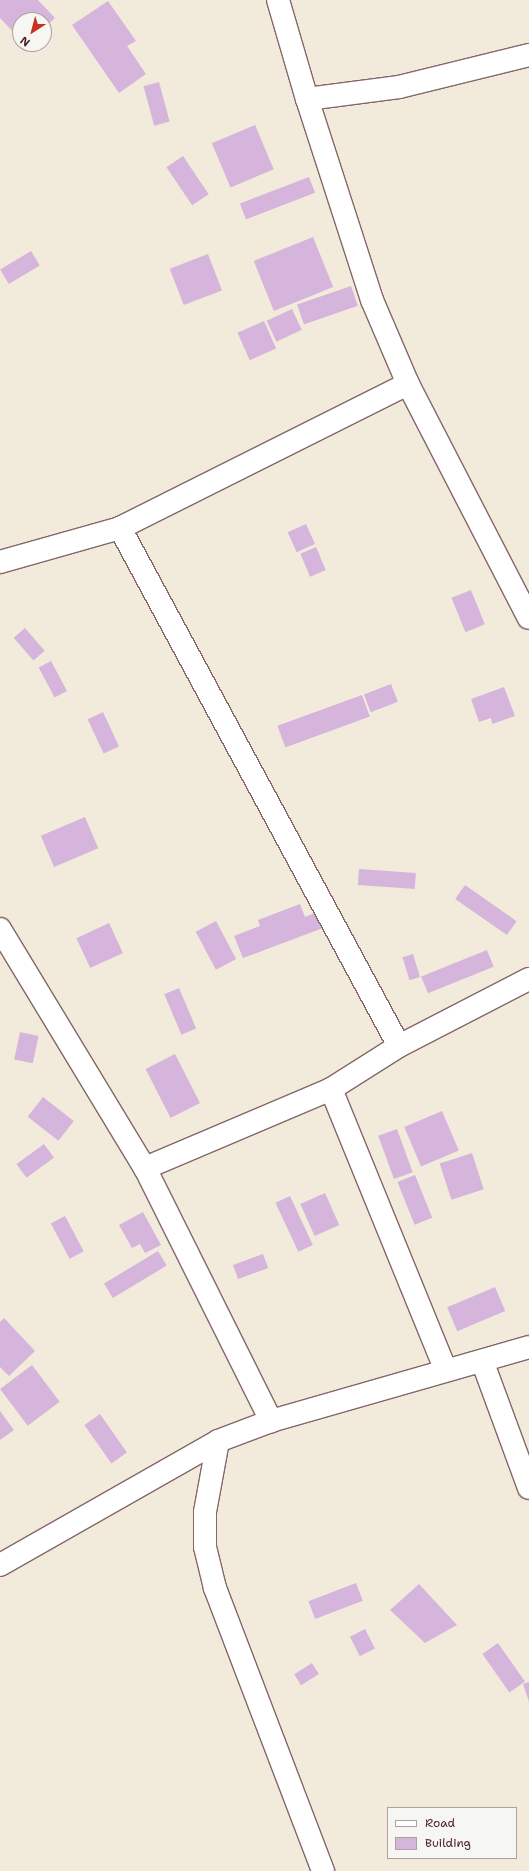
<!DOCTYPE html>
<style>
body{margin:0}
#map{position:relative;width:529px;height:1871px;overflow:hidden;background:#f2ebdb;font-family:"Shantell Sans",sans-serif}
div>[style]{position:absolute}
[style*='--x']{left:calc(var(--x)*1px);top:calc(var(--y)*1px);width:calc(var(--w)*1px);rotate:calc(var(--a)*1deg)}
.building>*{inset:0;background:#d6b5dc;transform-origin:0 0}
.roads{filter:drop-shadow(1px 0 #856669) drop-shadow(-1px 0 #856669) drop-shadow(0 1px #856669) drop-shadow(0 -1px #856669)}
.minor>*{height:22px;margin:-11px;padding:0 11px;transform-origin:11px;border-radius:11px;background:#fff}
span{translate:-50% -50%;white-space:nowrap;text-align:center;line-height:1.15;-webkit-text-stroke:3px #f6f6f2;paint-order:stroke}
.legend{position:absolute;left:387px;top:1807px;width:130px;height:52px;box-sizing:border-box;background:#f6f6f2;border:1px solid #b1a0a2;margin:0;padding:5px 7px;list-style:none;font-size:12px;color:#4a1f2b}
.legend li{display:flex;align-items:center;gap:8px;height:20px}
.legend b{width:20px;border:1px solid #b1a0a2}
.north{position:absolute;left:12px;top:12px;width:40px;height:40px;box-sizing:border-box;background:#f6f6f2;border:1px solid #b1a0a2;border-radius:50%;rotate:216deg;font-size:11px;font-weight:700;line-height:16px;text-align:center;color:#4a1f2b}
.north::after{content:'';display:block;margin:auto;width:14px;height:18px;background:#c8321e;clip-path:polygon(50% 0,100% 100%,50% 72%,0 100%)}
</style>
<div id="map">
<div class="building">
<i style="clip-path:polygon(0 0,38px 0,55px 18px,44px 28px,44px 20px,20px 20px,20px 39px,0 18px)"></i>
<i style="clip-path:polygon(108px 1px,136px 41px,127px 46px,146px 74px,119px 93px,72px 25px)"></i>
<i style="left:159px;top:82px;width:41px;height:16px;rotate:75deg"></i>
<i style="left:255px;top:125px;width:48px;height:47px;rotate:67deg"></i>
<i style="left:183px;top:156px;width:46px;height:20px;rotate:56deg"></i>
<i style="left:309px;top:177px;width:17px;height:74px;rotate:69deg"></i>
<i style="left:313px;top:237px;width:54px;height:64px;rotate:68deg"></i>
<i style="left:31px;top:251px;width:17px;height:36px;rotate:59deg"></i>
<i style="left:208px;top:254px;width:39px;height:41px;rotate:69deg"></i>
<i style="left:351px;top:286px;width:21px;height:57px;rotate:71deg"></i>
<i style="left:292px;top:309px;width:23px;height:28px;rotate:65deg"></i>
<i style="left:264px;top:321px;width:30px;height:29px;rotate:66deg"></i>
<i style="left:306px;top:524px;width:22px;height:20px;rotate:66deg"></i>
<i style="left:316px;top:547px;width:25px;height:17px;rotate:67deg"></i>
<i style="left:471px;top:590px;width:37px;height:21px;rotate:68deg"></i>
<i style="left:25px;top:628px;width:30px;height:15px;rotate:49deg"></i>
<i style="left:51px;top:661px;width:34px;height:14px;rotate:62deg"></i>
<i style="left:391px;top:684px;width:19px;height:29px;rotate:69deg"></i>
<i style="clip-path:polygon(504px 687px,515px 716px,492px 724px,491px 718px,479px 722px,471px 699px)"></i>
<i style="left:362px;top:695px;width:23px;height:90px;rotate:70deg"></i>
<i style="left:103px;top:712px;width:38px;height:17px;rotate:65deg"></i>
<i style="left:85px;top:817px;width:34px;height:48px;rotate:67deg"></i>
<i style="left:359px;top:869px;width:57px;height:16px;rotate:4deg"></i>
<i style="left:465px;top:885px;width:63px;height:17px;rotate:35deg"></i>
<i style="clip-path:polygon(300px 904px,305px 917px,325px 909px,331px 925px,243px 958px,234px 936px,260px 926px,258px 920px)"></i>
<i style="left:216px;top:921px;width:43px;height:23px;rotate:62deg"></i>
<i style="left:109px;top:923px;width:33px;height:36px;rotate:65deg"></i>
<i style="left:487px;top:950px;width:18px;height:71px;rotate:68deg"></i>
<i style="left:413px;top:954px;width:24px;height:11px;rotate:73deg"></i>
<i style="left:179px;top:988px;width:44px;height:16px;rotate:67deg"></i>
<i style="left:20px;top:1032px;width:19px;height:28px;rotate:12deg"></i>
<i style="left:175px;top:1054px;width:55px;height:33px;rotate:63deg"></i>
<i style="left:43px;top:1097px;width:39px;height:25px;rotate:38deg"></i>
<i style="left:442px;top:1111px;width:43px;height:41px;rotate:67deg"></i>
<i style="left:397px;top:1129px;width:46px;height:20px;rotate:70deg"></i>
<i style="left:44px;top:1144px;width:17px;height:34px;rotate:54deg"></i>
<i style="left:472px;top:1153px;width:38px;height:34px;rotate:72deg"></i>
<i style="left:415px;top:1175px;width:46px;height:19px;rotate:68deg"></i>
<i style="left:325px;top:1193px;width:35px;height:27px;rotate:66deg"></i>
<i style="left:290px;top:1196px;width:54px;height:16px;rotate:65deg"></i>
<i style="clip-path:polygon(143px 1212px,161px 1245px,145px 1253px,140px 1244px,132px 1248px,119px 1225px)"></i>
<i style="left:65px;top:1216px;width:40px;height:16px;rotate:62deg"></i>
<i style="left:158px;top:1251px;width:17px;height:63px;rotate:59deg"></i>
<i style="left:263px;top:1254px;width:15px;height:32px;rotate:70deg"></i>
<i style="left:495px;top:1287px;width:26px;height:52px;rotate:67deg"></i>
<i style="clip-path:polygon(4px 1318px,35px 1351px,9px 1376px,0 1367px,0 1322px)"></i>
<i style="left:32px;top:1365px;width:46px;height:40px;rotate:53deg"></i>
<i style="clip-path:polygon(0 1411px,14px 1430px,0 1440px)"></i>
<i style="left:100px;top:1414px;width:47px;height:19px;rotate:55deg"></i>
<i style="left:356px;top:1583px;width:19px;height:51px;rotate:69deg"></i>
<i style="clip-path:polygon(419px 1584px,457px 1625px,425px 1643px,390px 1610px)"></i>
<i style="left:365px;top:1629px;width:22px;height:17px;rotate:63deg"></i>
<i style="left:498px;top:1643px;width:47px;height:19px;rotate:55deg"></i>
<i style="left:312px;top:1663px;width:13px;height:21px;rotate:58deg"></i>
<i style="clip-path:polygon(529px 1682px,529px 1702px,523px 1684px)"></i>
</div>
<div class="roads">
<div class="minor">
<i style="--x:278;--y:0;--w:103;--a:73.7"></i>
<i style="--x:307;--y:99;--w:93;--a:-7.4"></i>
<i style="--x:399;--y:87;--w:134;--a:-13.8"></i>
<i style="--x:408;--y:384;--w:263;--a:62.7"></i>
<i style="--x:120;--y:528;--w:588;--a:61.69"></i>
<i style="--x:0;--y:562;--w:125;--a:-15.8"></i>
<i style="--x:120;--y:528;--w:322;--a:-26.6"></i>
<i style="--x:408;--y:384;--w:91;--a:-113.2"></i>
<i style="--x:372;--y:300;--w:211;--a:-107.9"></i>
<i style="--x:0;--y:929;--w:280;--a:58.8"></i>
<i style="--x:145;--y:1168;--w:283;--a:63.5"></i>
<i style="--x:331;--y:1089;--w:302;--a:67.8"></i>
<i style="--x:145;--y:1168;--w:202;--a:-23"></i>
<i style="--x:331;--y:1089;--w:80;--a:-32.3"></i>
<i style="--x:399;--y:1046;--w:146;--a:-27.3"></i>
<i style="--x:483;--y:1363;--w:133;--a:69.8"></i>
<i style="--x:218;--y:1441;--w:72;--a:100.4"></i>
<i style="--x:205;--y:1512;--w:35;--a:90"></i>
<i style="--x:205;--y:1547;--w:42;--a:76.3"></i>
<i style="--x:215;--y:1588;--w:303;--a:69.1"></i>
<i style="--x:0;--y:1565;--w:251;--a:-29.6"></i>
<i style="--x:218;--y:1441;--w:57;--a:-20.7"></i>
<i style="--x:271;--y:1421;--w:268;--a:-16"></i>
</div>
</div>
<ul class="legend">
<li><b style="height:5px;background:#fff"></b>Road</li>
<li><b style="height:11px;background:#d6b5dc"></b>Building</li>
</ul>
<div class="north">N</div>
</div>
